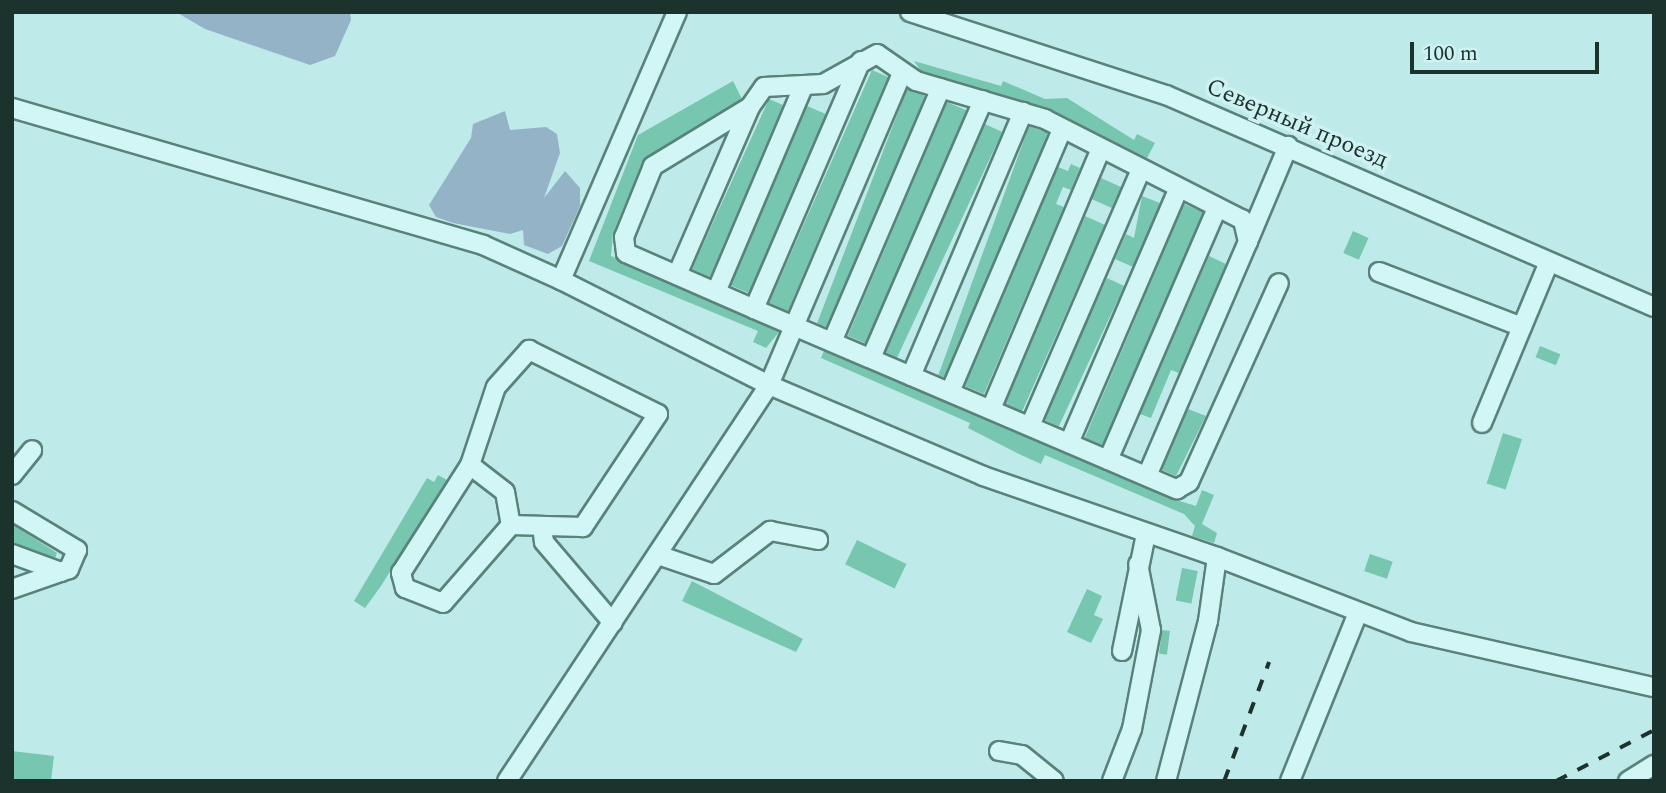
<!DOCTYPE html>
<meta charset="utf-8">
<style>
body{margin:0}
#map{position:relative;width:1666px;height:793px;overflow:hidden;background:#bfeaea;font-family:Spectral,serif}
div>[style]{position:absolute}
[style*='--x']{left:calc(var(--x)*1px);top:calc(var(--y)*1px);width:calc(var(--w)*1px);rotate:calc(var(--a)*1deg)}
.green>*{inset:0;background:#94b3c7}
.building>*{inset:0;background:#77c6af;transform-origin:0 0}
.roads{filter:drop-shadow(2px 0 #59827a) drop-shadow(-2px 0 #59827a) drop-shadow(0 2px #59827a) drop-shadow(0 -2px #59827a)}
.minor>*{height:18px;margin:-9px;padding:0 9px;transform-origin:9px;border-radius:9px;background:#d2f6f5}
.rail>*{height:3.5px;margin-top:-1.75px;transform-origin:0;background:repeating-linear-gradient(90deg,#1c322d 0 12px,transparent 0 24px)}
span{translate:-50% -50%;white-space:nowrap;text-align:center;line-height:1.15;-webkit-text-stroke:7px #cef2f2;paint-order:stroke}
.street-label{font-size:24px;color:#1c322d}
.frame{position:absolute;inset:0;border:14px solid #1c322d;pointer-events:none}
.scale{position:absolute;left:1410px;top:42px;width:189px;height:32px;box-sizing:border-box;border:4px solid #1c322d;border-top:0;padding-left:9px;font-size:21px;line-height:24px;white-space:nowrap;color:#1c322d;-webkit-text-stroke:5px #cef2f2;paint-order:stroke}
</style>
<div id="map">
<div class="green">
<i style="clip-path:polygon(176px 12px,350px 12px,351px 20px,335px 56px,310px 65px,205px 29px)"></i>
<i style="clip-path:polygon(505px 111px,510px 130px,546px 127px,557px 134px,560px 153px,544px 198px,565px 171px,580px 188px,580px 206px,562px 246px,548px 254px,524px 245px,523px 230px,510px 234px,453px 223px,436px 217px,429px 205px,471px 138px,473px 124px)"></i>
</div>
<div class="building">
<i style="clip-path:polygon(914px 61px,1001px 86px,1003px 81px,1045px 99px,1067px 98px,1134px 140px,1137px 134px,1155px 143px,1147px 158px,1050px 109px,921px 71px)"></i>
<i style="clip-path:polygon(872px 70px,888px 77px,788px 311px,769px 303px)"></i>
<i style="clip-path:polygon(733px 81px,742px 99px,643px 161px,613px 233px,611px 256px,779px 332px,766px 348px,753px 342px,758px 331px,589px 261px,638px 135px)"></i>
<i style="left:907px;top:89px;width:19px;height:251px;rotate:21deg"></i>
<i style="clip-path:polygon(769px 99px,783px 105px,710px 277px,692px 269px)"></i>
<i style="left:947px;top:102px;width:21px;height:254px;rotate:23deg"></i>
<i style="left:807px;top:106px;width:21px;height:195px;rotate:23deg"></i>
<i style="left:985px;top:124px;width:19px;height:249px;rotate:25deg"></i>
<i style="left:1029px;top:126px;width:20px;height:265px;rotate:20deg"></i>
<i style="clip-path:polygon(1071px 164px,1080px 168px,1071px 190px,1063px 187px,1056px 204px,1064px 207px,984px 394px,965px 386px,1058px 167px,1068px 171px)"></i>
<i style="left:1101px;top:178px;width:22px;height:23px;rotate:24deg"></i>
<i style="clip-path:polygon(1142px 196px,1160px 203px,1133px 267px,1115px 259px,1126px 234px,1134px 238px)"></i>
<i style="left:1184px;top:204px;width:21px;height:254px;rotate:23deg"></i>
<i style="left:1085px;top:216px;width:22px;height:204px;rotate:24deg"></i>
<i style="left:1353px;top:231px;width:17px;height:24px;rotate:24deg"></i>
<i style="clip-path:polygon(1209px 256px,1226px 264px,1179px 373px,1171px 370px,1151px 418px,1140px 414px)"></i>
<i style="left:1107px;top:278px;width:19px;height:155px;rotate:25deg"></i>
<i style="left:1540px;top:346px;width:22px;height:12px;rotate:22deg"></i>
<i style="clip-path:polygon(824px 351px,1173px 499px,1196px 506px,1202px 490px,1214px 495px,1202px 524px,1217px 533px,1214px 543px,1192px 536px,1195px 526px,1184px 514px,1045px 455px,1041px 464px,1019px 454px,968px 428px,970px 423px,821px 358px)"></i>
<i style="clip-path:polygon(1188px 409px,1206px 416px,1176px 476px,1162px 470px)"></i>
<i style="left:1503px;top:433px;width:20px;height:53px;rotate:18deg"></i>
<i style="clip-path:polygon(438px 475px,447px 480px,381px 586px,365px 608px,354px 601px,427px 478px,434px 482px)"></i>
<i style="clip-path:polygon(12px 524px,57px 553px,55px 558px,12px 543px)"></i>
<i style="left:857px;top:540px;width:55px;height:27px;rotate:26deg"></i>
<i style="left:1370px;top:554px;width:24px;height:18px;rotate:19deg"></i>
<i style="left:1182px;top:568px;width:16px;height:33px;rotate:11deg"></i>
<i style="clip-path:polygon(692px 581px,803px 639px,796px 652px,682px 601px)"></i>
<i style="clip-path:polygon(1087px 589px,1102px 596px,1094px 615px,1103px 619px,1091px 643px,1067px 632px)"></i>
<i style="left:1162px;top:630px;width:8px;height:24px;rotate:7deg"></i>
<i style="clip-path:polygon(12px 751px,54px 756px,51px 781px,12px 781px)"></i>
</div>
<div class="roads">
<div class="minor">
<i style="--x:677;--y:12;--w:292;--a:113.4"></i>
<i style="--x:561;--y:280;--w:233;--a:26.8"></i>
<i style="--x:769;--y:385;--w:233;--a:23"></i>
<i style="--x:983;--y:476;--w:248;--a:19.1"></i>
<i style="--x:1217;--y:557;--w:65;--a:98"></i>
<i style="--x:1208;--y:621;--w:165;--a:104.7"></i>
<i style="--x:910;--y:12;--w:269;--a:18"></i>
<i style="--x:1166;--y:95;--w:532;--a:23.48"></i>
<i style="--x:12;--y:108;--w:491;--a:16.2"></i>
<i style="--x:483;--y:245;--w:85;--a:24.2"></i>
<i style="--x:1249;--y:239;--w:101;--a:-67.2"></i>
<i style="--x:1379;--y:272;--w:153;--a:21"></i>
<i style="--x:677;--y:275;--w:183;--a:-66.5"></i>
<i style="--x:716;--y:292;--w:223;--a:-67"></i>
<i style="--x:754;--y:309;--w:270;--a:-66.7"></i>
<i style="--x:832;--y:342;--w:276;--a:-66.8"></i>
<i style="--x:871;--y:358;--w:281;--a:-66.5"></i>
<i style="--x:911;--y:376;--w:287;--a:-67"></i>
<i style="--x:950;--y:392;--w:286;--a:-66.9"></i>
<i style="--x:991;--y:409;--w:280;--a:-67.1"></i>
<i style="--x:1482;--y:423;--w:174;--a:-67.4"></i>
<i style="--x:1030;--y:426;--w:277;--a:-66.6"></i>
<i style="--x:1069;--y:443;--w:275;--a:-66.7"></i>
<i style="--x:1108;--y:460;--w:275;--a:-66.6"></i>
<i style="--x:470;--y:465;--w:82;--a:-71.6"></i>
<i style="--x:496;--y:387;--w:50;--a:-48.3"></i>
<i style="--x:529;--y:350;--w:144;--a:26.4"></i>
<i style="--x:658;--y:414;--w:136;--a:123.6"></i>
<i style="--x:583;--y:527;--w:72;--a:-178.4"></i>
<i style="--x:470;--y:465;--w:44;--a:37.6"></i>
<i style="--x:505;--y:492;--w:34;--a:80"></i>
<i style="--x:511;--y:525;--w:103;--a:131.1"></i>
<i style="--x:443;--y:603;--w:41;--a:-158.5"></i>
<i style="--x:405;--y:588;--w:16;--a:-105"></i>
<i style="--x:401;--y:573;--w:128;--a:-57.4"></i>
<i style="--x:12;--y:475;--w:32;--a:-51"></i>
<i style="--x:1147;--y:476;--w:255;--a:-66.7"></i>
<i style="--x:1248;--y:242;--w:23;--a:-103"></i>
<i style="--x:1243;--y:220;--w:222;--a:-153"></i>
<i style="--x:1045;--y:119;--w:134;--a:-163.6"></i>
<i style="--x:916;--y:81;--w:47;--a:-145.3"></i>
<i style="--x:877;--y:54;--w:62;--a:150.9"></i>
<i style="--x:823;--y:84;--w:59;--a:177.1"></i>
<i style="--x:764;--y:87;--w:24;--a:125"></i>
<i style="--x:750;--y:107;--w:114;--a:148.7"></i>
<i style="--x:653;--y:166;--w:77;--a:112.2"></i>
<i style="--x:624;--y:237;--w:16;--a:83"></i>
<i style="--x:626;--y:253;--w:140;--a:23.6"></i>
<i style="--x:754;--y:309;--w:460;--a:23.1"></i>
<i style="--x:1177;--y:489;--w:14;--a:-30"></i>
<i style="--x:1189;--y:482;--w:218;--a:-65.7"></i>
<i style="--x:12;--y:511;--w:76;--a:31"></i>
<i style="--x:77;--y:550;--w:21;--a:113"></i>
<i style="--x:69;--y:569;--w:60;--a:160.7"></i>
<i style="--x:542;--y:526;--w:16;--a:83"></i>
<i style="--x:544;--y:542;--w:106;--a:49.6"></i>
<i style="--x:12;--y:554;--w:52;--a:20.2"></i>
<i style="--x:658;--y:555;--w:59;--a:18.7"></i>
<i style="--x:714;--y:574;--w:71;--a:-37.5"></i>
<i style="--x:770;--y:531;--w:49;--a:10.6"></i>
<i style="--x:1217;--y:557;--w:208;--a:21.1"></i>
<i style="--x:1411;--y:632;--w:249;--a:12.8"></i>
<i style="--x:1122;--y:651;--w:119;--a:-78.4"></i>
<i style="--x:999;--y:751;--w:23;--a:10"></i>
<i style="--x:1022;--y:755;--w:41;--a:39.1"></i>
<i style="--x:507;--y:781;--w:475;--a:-56.5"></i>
<i style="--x:769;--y:385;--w:337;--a:-66.9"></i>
<i style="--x:1112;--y:781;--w:56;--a:-69"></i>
<i style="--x:1132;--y:729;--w:101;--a:-79.1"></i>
<i style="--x:1151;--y:630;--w:67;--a:-101.1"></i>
<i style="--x:1290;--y:781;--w:179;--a:-68"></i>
<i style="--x:1628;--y:781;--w:31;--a:-32"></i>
</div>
</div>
<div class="rail">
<i style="--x:1224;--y:781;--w:127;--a:-69.3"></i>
<i style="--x:1556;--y:781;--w:110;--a:-27.5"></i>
</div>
<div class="street-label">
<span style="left:1297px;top:124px;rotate:23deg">Северный проезд</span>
</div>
<div class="frame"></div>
<div class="scale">100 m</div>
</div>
